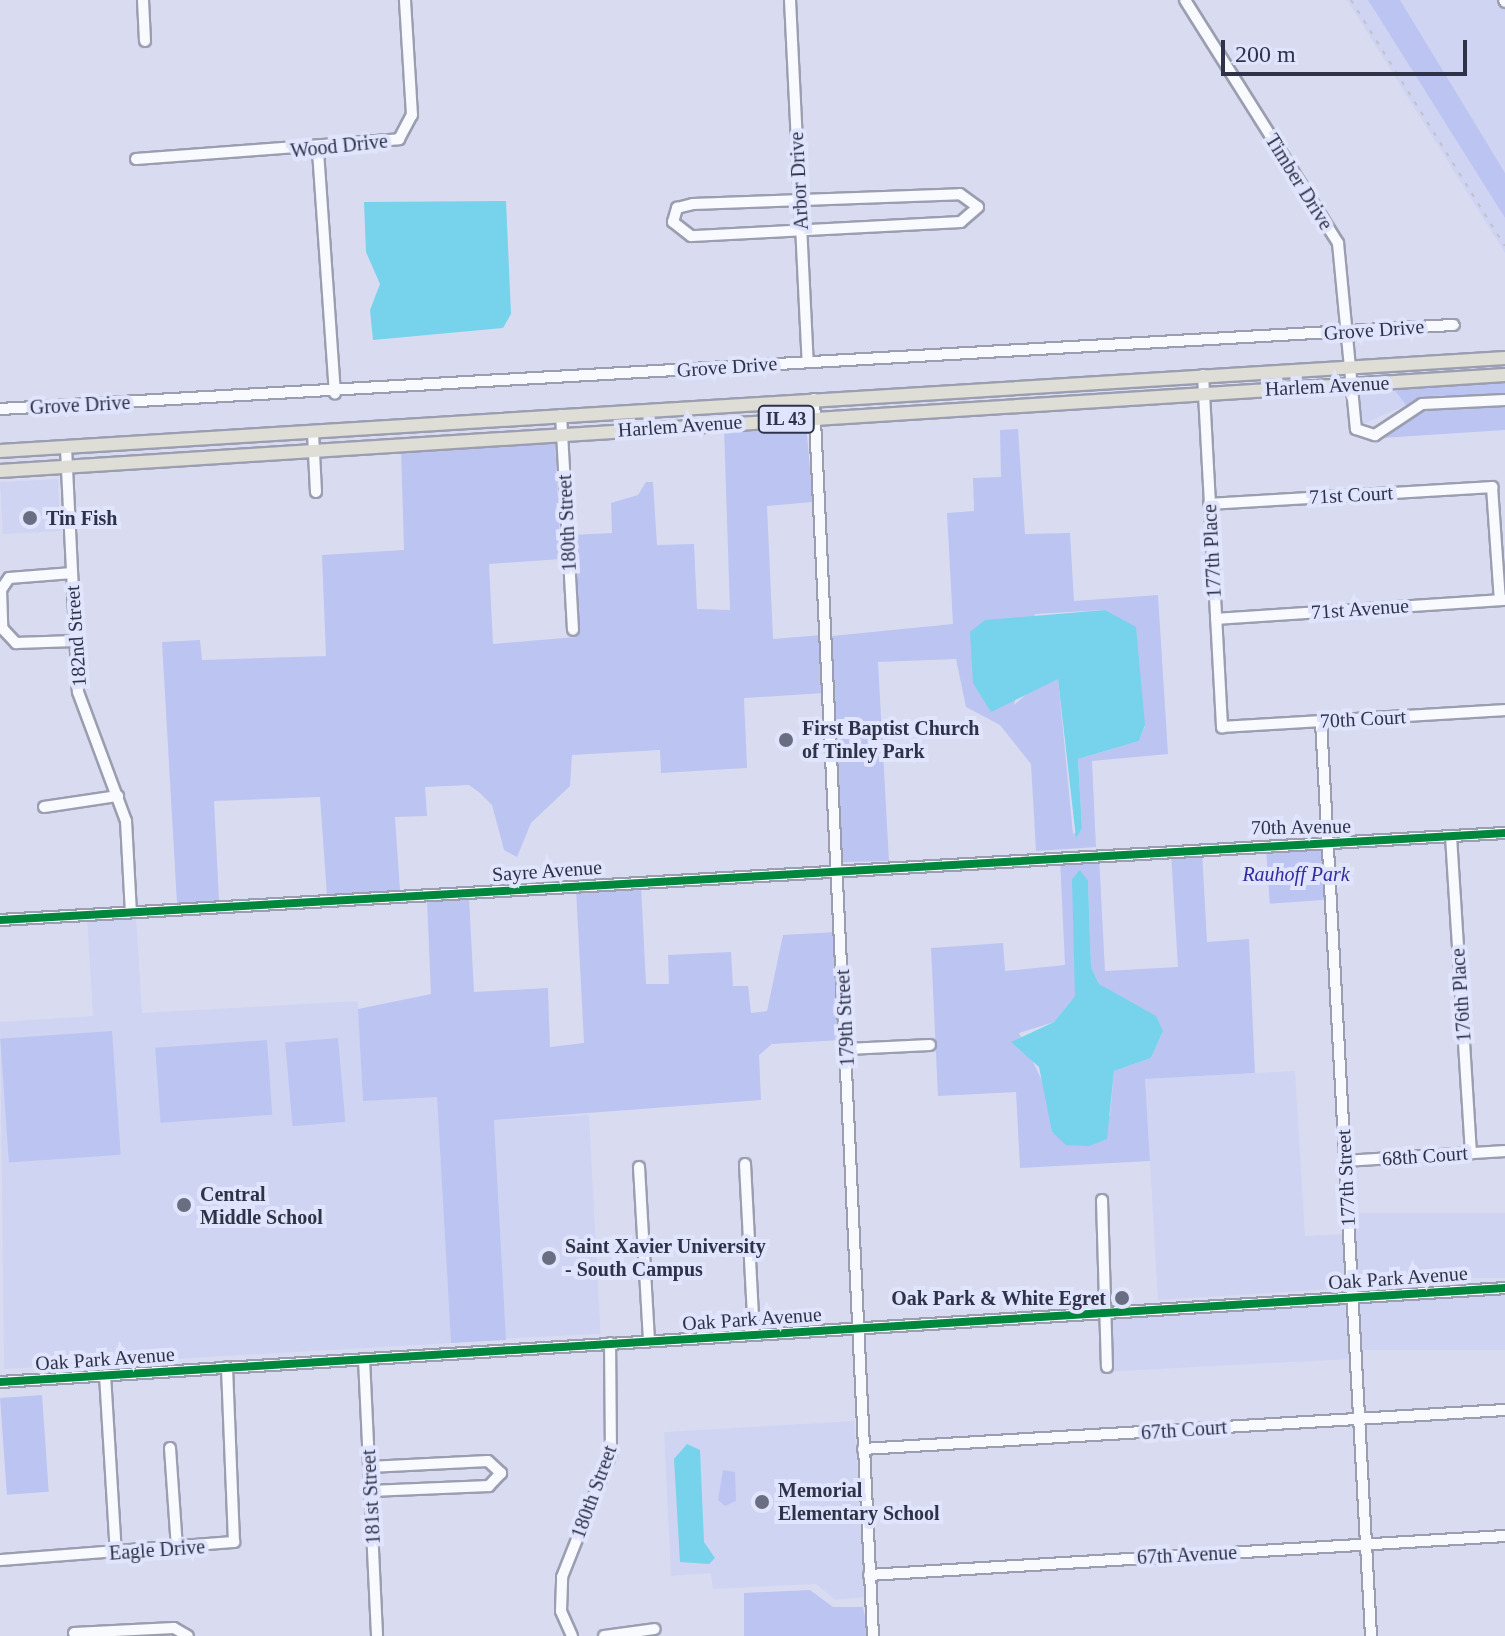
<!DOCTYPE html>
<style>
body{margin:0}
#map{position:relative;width:1505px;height:1636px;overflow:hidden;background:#d9dcf0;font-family:Georgia,serif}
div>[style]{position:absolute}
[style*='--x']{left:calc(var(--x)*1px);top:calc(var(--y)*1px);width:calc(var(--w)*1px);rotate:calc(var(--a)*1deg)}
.built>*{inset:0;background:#cfd4f2;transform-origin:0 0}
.green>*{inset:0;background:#bcc4f2;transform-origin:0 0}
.water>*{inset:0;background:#77d2ec}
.roads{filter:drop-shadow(2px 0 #9b9eb0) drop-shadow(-2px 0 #9b9eb0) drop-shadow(0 2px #9b9eb0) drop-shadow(0 -2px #9b9eb0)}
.minor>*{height:10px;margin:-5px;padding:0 5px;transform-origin:5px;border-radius:5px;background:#f9fafd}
.major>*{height:12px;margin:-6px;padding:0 6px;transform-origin:6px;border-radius:6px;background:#deddd6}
.rail>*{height:2px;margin-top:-1px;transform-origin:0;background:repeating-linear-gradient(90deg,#c0c2c7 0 4px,transparent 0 12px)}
.cycleway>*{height:8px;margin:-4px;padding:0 4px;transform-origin:4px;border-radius:4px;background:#00873e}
.dots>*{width:22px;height:22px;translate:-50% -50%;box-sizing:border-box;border:4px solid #e0e4fc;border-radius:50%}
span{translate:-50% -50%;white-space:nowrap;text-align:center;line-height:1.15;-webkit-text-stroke:8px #e0e4fc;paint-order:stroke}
.shield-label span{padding:2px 6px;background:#e0e4fc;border:2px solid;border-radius:6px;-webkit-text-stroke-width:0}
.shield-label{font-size:18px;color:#2f3349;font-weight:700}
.street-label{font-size:20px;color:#2f3349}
.poi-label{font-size:20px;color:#2f3349;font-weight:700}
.left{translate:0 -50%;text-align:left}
.right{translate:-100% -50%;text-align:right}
.park-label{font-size:20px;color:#322b9e;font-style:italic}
.scale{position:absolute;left:1221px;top:40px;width:246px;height:36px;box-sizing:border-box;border:4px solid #2f3349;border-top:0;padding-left:10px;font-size:24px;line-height:28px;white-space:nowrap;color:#2f3349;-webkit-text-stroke:6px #e0e4fc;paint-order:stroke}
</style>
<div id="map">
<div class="built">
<i style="clip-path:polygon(1347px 0,1368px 0,1505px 218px,1505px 253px)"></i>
<i style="clip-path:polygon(1400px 0,1505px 0,1505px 173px,1487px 145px)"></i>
<i style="clip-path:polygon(1392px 387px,1406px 405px,1363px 424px,1358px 394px)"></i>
<i style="left:58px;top:479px;width:52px;height:58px;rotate:87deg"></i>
<i style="clip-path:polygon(136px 915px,142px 1013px,358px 1001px,363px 1101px,437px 1096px,451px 1343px,4px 1369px,0 1022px,93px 1016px,87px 917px)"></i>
<i style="clip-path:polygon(1295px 1071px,1305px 1236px,1343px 1234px,1347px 1288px,1158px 1300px,1145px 1079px)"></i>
<i style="left:589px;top:1115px;width:219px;height:95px;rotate:87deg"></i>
<i style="left:1505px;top:1213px;width:65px;height:151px;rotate:90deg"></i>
<i style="left:1505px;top:1293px;width:57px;height:145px;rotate:90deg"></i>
<i style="left:1349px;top:1303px;width:56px;height:250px;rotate:87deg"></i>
<i style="clip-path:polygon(854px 1421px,866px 1597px,835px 1600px,816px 1584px,713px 1589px,711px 1573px,671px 1576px,664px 1432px)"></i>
</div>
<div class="green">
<i style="clip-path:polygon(1368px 0,1400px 0,1505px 173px,1505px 218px)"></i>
<i style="clip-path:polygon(1505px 380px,1505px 394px,1428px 396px,1406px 405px,1392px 387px)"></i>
<i style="clip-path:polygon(1505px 407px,1505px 430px,1382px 438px,1421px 411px)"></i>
<i style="clip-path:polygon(806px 424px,813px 502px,767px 506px,773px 639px,821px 635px,824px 693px,744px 698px,747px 768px,661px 773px,660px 750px,572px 755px,570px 786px,531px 823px,517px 857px,504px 850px,492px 805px,480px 793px,469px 785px,425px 787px,427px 816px,395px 817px,400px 891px,327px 896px,320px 797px,214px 801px,219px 901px,177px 903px,162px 642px,200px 640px,202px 660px,326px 656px,322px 555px,404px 550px,401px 448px,555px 438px,561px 559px,489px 564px,493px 644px,576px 637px,571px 535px,612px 533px,611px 503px,638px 495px,646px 482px,653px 482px,657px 545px,694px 544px,697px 609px,730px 610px,724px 428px)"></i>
<i style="clip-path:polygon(evenodd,1018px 429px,1025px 534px,1070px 533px,1074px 601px,1158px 595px,1168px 754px,1092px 761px,1096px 847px,1036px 851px,1031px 764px,1000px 725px,966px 707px,956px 659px,878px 662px,889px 861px,842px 862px,832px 636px,953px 624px,947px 513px,974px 511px,973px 478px,1001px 477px,1000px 430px,1018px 429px,1105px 610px,1145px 726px,1139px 741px,1078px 759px,1082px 828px,1073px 834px,1058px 678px,1042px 681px,1014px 705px,1035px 614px,1105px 610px)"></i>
<i style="left:1322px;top:847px;width:53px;height:56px;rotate:86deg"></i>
<i style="clip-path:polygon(evenodd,1202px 851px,1207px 942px,1249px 939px,1255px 1073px,1145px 1079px,1150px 1161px,1020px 1168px,1016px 1092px,938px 1096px,931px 948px,1003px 943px,1005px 971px,1065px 965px,1060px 858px,1099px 856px,1105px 971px,1178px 967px,1171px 853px,1202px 851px,1088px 881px,1091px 967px,1099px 984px,1163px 1031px,1151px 1058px,1114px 1071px,1110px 1116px,1052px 1133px,1049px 1095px,1019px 1033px,1054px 1022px,1075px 996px,1088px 881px)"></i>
<i style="clip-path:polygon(641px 886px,646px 984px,669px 984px,668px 955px,731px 952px,733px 986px,748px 986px,751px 1013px,767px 1011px,783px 935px,836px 932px,841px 1040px,772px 1044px,759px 1055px,761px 1100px,494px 1120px,506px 1340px,451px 1343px,437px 1097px,363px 1101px,358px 1009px,431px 994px,427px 900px,469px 898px,474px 992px,548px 988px,550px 1047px,584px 1043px,576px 889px)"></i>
<i style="left:112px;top:1031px;width:124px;height:112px;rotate:86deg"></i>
<i style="left:338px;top:1038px;width:84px;height:53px;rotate:85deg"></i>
<i style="left:267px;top:1040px;width:75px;height:112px;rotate:86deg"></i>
<i style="left:42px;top:1395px;width:97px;height:42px;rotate:86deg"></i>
<i style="clip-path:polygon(723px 1470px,735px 1472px,736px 1501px,725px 1506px,718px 1500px)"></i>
<i style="clip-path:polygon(810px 1590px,833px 1607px,863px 1607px,869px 1636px,744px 1636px,744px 1593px)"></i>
</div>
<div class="water">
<i style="clip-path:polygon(506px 201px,511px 314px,503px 328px,373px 340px,370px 310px,380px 284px,366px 252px,364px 202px)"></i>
<i style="clip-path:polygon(1105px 610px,1136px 627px,1145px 725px,1139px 741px,1078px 759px,1082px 828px,1076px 838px,1058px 679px,991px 712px,973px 683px,970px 632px,985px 620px)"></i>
<i style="clip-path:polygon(1080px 870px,1088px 881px,1091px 967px,1099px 984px,1156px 1016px,1163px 1031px,1151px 1058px,1114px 1071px,1107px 1139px,1089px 1146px,1066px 1145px,1052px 1132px,1039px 1067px,1011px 1042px,1054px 1022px,1075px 996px,1072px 879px)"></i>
<i style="clip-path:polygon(687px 1444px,700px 1450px,704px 1542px,715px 1558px,709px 1564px,680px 1562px,674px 1459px)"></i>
</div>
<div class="roads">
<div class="minor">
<i style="--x:143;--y:0;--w:41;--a:87.2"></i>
<i style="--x:790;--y:0;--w:362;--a:87.2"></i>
<i style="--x:1185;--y:0;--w:287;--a:57.8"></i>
<i style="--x:1338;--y:243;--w:187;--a:84.5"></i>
<i style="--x:1356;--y:429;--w:20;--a:18"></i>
<i style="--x:1375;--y:435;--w:56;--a:-33.4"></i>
<i style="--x:1422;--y:404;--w:83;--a:-2.8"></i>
<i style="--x:1504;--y:0;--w:2;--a:63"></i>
<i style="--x:318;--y:151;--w:243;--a:86"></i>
<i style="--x:136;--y:159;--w:264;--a:-4.3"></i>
<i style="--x:399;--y:139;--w:27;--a:-62"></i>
<i style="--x:412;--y:115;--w:115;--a:-93.5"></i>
<i style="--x:960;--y:194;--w:22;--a:36"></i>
<i style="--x:978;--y:207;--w:23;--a:139"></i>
<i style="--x:961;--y:222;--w:270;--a:177"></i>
<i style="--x:691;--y:236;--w:23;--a:-142"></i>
<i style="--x:673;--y:222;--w:15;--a:-74"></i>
<i style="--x:677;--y:208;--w:16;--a:-14"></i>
<i style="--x:693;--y:204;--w:267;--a:-2.1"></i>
<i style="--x:1203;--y:375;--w:353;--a:86.9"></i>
<i style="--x:1222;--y:727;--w:284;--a:-3.4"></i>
<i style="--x:814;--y:399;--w:1238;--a:87.27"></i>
<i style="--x:0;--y:409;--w:1456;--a:-3.31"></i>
<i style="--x:561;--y:415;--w:215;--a:86.8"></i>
<i style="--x:313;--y:433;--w:59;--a:87.1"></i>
<i style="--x:66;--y:448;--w:244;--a:87.2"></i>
<i style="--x:78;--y:692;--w:138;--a:69.6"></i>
<i style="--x:126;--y:821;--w:91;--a:86.9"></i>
<i style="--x:1209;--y:504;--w:284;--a:-3.4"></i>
<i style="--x:1492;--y:487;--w:113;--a:86"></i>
<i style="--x:72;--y:573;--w:63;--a:175.5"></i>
<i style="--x:9;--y:578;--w:14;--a:124"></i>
<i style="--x:1;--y:590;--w:38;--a:88"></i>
<i style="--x:2;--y:628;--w:21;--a:47"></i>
<i style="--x:16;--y:643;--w:59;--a:-1.9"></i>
<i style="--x:1216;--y:619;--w:290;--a:-3.8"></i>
<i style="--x:1321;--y:721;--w:916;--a:86.87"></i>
<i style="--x:44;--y:807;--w:75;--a:-8.5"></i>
<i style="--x:1451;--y:836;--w:318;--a:86.4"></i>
<i style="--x:0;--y:920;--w:1508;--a:-3.31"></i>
<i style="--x:847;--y:1049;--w:83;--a:-2.8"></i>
<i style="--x:1345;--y:1161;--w:160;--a:-3.6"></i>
<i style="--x:745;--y:1164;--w:170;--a:87"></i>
<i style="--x:639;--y:1167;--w:174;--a:86.7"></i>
<i style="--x:1102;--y:1200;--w:167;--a:88.3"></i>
<i style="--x:364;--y:1359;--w:277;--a:87.3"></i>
<i style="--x:105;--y:1375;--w:178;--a:86.5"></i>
<i style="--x:0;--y:1382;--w:1508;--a:-3.57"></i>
<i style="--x:170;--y:1448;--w:101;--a:86"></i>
<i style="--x:863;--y:1449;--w:643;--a:-3.48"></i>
<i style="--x:369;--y:1467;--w:119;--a:-2.9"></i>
<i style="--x:488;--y:1461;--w:18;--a:43"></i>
<i style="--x:501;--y:1473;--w:18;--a:133"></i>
<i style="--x:489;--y:1486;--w:119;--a:177.6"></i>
<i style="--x:0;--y:1560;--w:235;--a:-4.4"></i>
<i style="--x:234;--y:1542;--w:175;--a:-92.3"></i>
<i style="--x:869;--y:1575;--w:637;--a:-3.51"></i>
<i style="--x:74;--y:1633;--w:100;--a:-2.9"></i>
<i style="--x:174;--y:1628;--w:16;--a:30"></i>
<i style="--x:572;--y:1636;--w:27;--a:-114"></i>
<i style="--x:561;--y:1611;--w:34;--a:-88"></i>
<i style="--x:562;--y:1577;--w:133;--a:-68.4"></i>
<i style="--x:611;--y:1453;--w:110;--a:-90.5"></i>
<i style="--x:604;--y:1636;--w:51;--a:-7.8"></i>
</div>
<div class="major">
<i style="--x:0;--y:451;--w:1508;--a:-3.54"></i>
<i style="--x:0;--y:471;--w:1508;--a:-3.65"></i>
</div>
</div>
<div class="rail">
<i style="--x:1351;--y:0;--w:290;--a:58"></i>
</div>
<div class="cycleway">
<i style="--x:0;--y:920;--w:1508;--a:-3.31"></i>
<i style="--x:0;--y:1382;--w:1508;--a:-3.57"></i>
</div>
<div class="dots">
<i style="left:30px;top:518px;background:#6a6e83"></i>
<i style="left:786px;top:740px;background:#6a6e83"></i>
<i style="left:184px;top:1205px;background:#6a6e83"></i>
<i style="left:549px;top:1258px;background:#6a6e83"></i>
<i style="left:1122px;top:1298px;background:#6a6e83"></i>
<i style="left:762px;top:1502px;background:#6a6e83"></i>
</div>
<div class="shield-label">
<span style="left:786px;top:419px">IL 43</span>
</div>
<div class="street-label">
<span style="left:339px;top:146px;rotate:-6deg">Wood Drive</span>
<span style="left:799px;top:181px;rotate:-93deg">Arbor Drive</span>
<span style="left:1299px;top:182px;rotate:58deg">Timber Drive</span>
<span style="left:1374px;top:330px;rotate:-4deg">Grove Drive</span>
<span style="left:727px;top:367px;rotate:-4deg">Grove Drive</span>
<span style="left:1327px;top:386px;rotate:-3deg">Harlem Avenue</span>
<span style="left:80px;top:405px;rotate:-3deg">Grove Drive</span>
<span style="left:680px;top:426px;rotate:-4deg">Harlem Avenue</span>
<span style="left:1351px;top:495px;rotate:-3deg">71st Court</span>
<span style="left:567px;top:523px;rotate:-93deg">180th Street</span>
<span style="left:1212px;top:551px;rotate:-93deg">177th Place</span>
<span style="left:1360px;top:609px;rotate:-4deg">71st Avenue</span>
<span style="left:76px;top:636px;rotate:-94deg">182nd Street</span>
<span style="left:1363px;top:719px;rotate:-3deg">70th Court</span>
<span style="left:1301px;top:827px;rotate:-1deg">70th Avenue</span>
<span style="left:547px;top:871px;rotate:-4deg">Sayre Avenue</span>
<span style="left:1461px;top:995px;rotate:-94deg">176th Place</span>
<span style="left:845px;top:1018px;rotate:-93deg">179th Street</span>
<span style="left:1425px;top:1156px;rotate:-4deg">68th Court</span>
<span style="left:1346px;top:1178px;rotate:-93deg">177th Street</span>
<span style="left:1398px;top:1278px;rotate:-4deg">Oak Park Avenue</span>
<span style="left:752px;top:1319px;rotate:-4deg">Oak Park Avenue</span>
<span style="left:105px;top:1359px;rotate:-4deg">Oak Park Avenue</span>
<span style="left:1184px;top:1430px;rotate:-4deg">67th Court</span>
<span style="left:594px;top:1492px;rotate:-70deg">180th Street</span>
<span style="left:371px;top:1497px;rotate:-93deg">181st Street</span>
<span style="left:157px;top:1550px;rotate:-4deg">Eagle Drive</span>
<span style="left:1187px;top:1555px;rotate:-3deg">67th Avenue</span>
</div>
<div class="poi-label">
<span class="left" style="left:46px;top:518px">Tin Fish</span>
<span class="left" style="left:802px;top:740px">First Baptist Church<br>of Tinley Park</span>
<span class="left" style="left:200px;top:1206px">Central<br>Middle School</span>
<span class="left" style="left:565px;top:1258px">Saint Xavier University<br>- South Campus</span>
<span class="right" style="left:1106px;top:1298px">Oak Park &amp; White Egret</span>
<span class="left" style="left:778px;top:1502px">Memorial<br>Elementary School</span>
</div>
<div class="park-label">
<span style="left:1296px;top:874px">Rauhoff Park</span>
</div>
<div class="scale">200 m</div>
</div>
